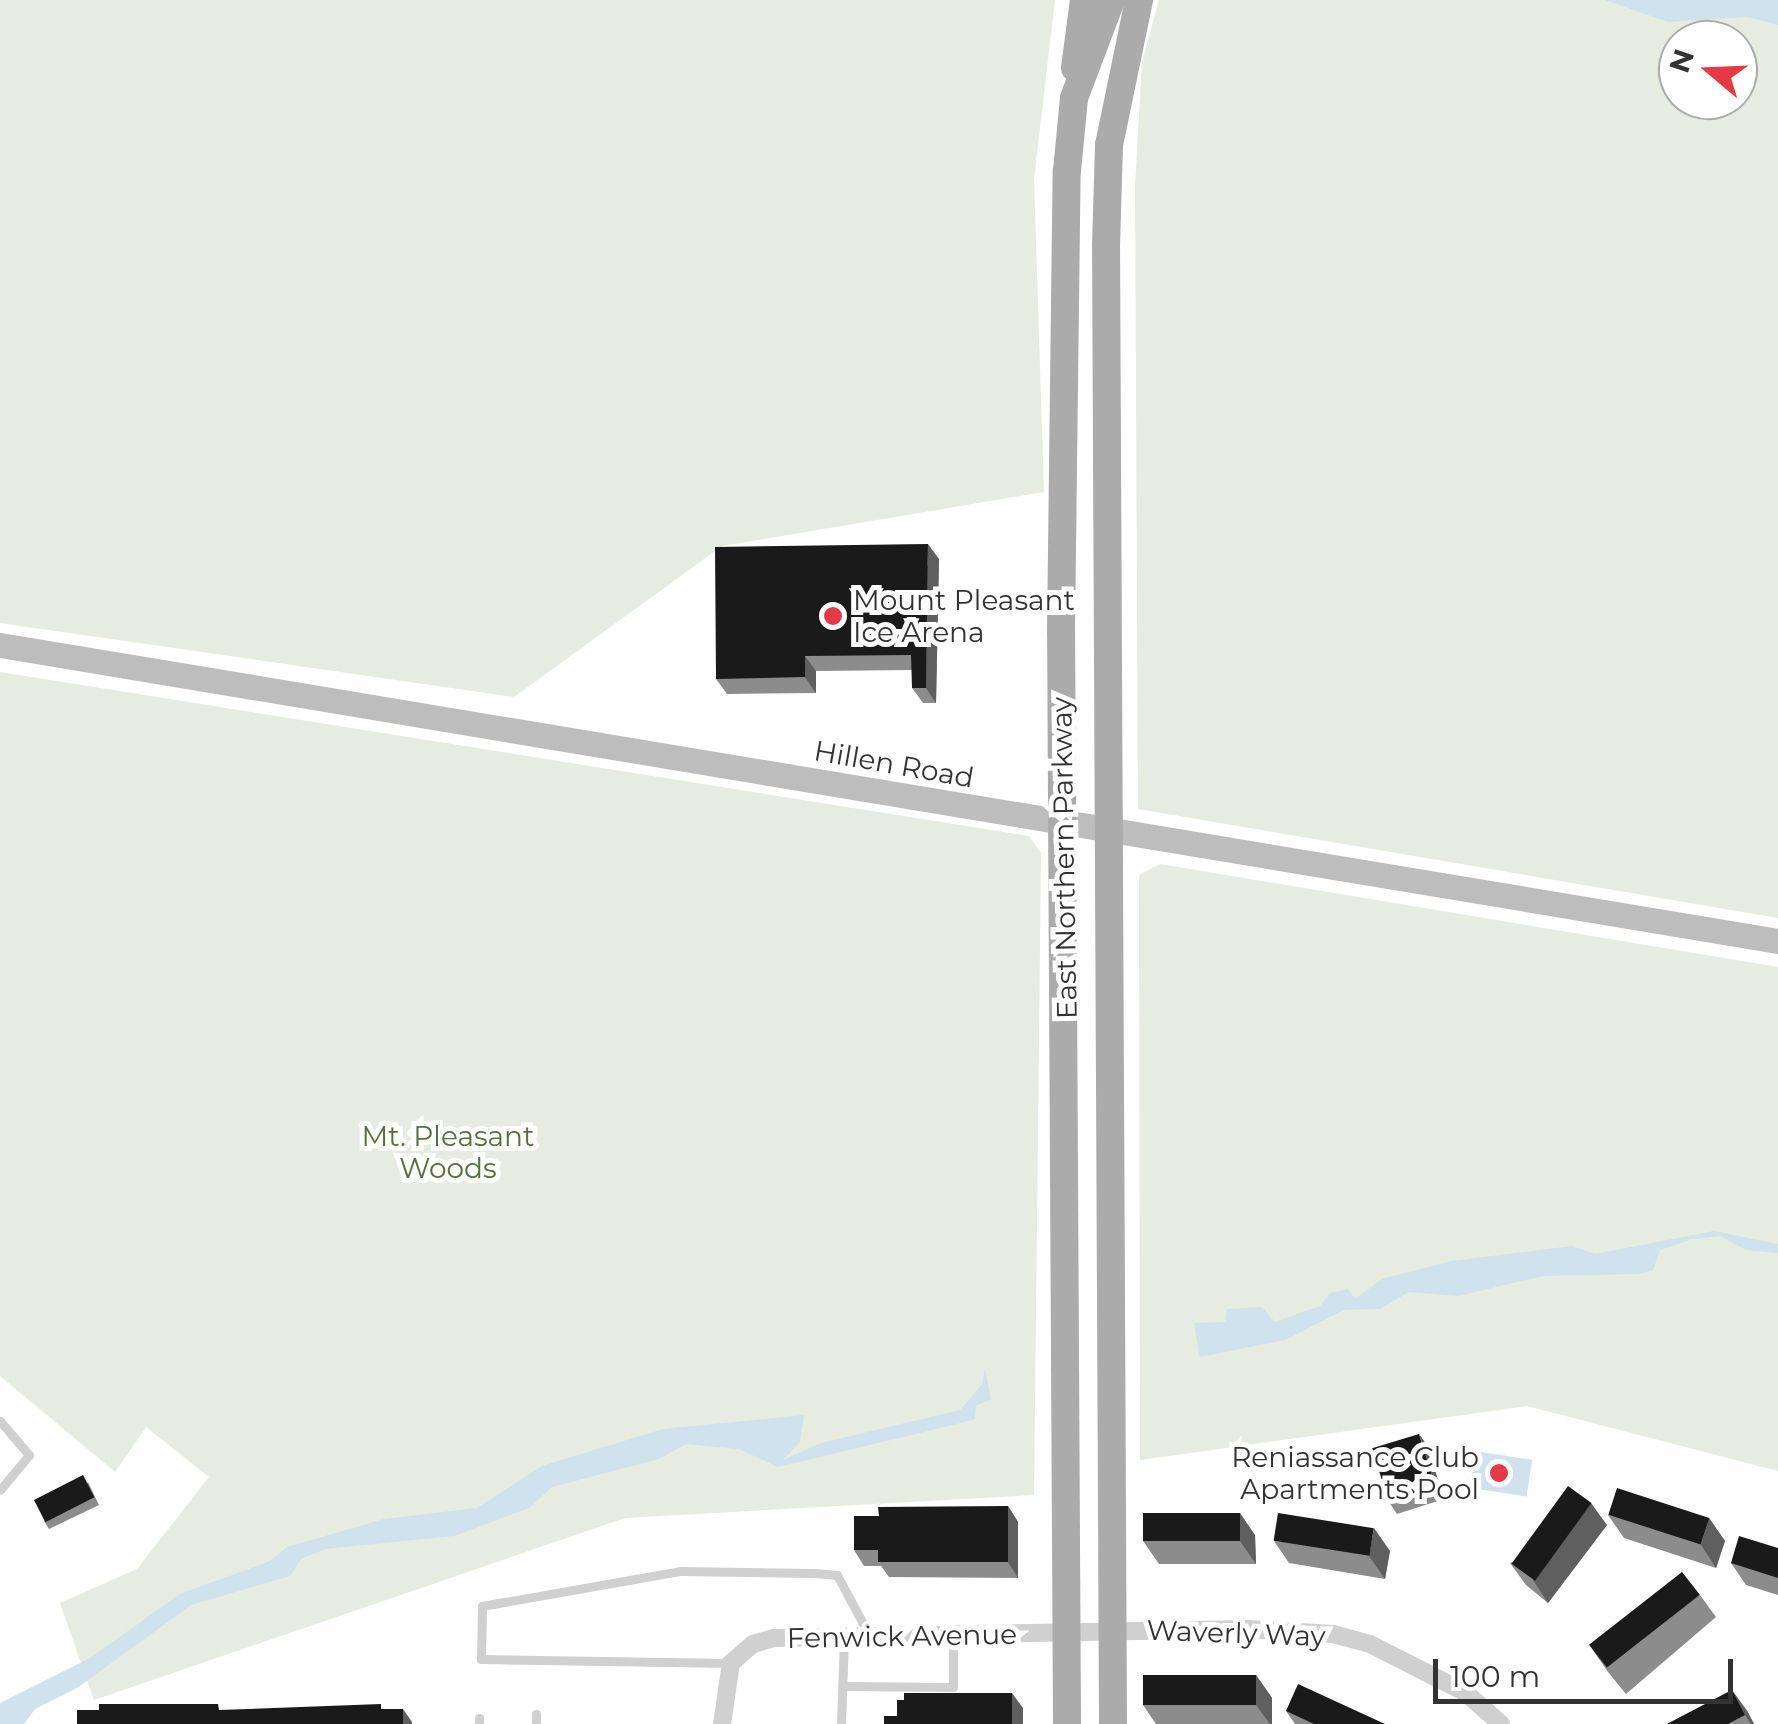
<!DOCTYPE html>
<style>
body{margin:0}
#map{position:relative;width:1778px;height:1724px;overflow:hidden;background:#fff;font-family:Montserrat,sans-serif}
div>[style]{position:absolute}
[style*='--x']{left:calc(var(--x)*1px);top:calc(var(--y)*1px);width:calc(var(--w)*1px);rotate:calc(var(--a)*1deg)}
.green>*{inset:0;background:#e6ecdf}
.water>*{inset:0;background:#cfe2ee;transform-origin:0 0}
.lane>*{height:9px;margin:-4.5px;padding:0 4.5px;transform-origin:4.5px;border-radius:4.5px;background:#d0d0d0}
.street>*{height:18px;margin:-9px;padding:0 9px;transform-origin:9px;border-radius:9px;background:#d0d0d0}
.secondary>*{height:25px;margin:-12.5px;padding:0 12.5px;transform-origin:12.5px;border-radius:12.5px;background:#bdbdbd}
.primary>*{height:28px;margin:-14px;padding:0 14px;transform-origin:14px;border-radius:14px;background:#ababab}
.wall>*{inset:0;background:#8c8c8c}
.shaded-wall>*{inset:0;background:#5f5f5f}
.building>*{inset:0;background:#1a1a1a;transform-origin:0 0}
.dots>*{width:28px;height:28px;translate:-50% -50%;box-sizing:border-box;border:5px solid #fff;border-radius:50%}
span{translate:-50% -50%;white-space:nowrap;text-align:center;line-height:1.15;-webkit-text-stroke:10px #fff;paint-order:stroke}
.poi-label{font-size:28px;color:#333}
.left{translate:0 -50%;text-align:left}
.right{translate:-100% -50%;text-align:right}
.street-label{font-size:28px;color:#333}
.park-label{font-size:28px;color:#56703f}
.north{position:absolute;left:1658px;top:20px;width:100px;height:100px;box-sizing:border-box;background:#fff;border:2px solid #adadad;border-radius:50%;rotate:289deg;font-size:28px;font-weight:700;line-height:40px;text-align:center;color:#333}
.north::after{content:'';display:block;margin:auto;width:35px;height:45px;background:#e63946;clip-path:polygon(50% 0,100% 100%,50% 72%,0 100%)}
.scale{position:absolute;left:1433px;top:1659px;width:300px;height:45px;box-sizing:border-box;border:5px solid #333;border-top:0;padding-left:12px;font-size:30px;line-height:35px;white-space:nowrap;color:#333;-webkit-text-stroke:8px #fff;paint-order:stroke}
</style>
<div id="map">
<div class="green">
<i style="clip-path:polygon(0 0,1055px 0,1034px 179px,1044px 492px,722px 546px,514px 697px,0 623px)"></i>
<i style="clip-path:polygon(evenodd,1159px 0,1778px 0,1778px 918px,1138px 809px,1135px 186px,1142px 62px,1159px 0,1678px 40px,1738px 40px,1738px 100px,1678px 100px,1678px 40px)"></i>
<i style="clip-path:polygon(0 672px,1029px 836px,1041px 853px,1034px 1495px,625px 1518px,94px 1700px,60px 1603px,137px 1569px,209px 1477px,146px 1427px,115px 1472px,0 1376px)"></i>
<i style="clip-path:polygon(1160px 864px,1778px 967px,1778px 1471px,1527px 1406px,1140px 1460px,1139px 875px)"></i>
</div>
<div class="water">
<i style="clip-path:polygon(1605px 0,1778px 0,1778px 25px,1748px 17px,1668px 22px)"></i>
<i style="clip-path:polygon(1714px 1231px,1778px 1244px,1778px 1253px,1746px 1250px,1720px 1236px,1692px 1239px,1660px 1250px,1653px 1270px,1641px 1274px,1543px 1276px,1458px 1296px,1409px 1292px,1380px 1309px,1344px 1310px,1285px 1340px,1200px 1357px,1194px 1323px,1225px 1322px,1227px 1309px,1262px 1307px,1275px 1322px,1320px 1306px,1330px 1293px,1348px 1289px,1355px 1299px,1382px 1279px,1451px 1261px,1572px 1246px,1595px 1254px)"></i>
<i style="clip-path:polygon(985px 1368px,991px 1399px,976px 1406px,975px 1419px,953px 1425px,778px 1467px,739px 1449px,686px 1444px,659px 1459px,552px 1487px,529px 1508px,454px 1536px,325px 1549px,301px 1559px,290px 1576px,191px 1605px,77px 1688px,35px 1709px,24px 1724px,0 1724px,0 1703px,90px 1658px,180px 1594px,270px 1561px,287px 1547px,384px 1519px,477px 1508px,542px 1466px,663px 1429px,804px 1415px,800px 1442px,783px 1460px,821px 1443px,960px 1410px,982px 1384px)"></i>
<i style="left:1475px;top:1451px;width:58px;height:37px;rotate:9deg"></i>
</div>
<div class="lane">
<i style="--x:0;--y:1421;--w:45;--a:49.5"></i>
<i style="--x:29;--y:1455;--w:45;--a:129.6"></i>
<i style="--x:731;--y:1663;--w:250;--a:-179.1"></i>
<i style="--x:481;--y:1659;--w:53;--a:-88.9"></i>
<i style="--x:482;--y:1606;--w:202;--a:-10"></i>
<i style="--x:681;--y:1571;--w:133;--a:0.9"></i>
<i style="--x:814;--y:1573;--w:23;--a:5"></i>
<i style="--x:837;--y:1575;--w:68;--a:61.9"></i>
<i style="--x:843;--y:1686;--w:110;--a:0.5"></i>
<i style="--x:953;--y:1687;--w:52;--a:-90"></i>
<i style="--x:536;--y:1714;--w:10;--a:90"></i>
<i style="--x:479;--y:1724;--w:6;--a:-90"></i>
<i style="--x:841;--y:1724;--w:87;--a:-88"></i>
</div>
<div class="street">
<i style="--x:722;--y:1724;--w:62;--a:-81.6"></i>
<i style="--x:731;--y:1663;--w:29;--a:-41"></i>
<i style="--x:753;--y:1644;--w:22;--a:-16"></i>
<i style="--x:774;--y:1638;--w:474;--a:-1.1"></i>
<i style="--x:1248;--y:1629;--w:85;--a:3.4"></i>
<i style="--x:1333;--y:1634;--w:38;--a:15"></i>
<i style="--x:1370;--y:1644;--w:108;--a:27"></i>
<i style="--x:1466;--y:1693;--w:47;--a:41.5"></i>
</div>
<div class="secondary">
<i style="--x:0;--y:645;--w:1802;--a:9.45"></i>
</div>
<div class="primary">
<i style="--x:1075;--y:68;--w:69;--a:-82.5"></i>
<i style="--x:1067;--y:1724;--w:1092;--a:-90.31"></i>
<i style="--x:1061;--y:632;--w:461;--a:-89.3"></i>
<i style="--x:1067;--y:171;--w:73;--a:-84.5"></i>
<i style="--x:1074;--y:98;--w:105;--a:-69.3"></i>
<i style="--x:1113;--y:1724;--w:1478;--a:-90.27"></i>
<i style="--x:1106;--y:246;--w:101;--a:-88.3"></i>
<i style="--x:1109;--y:145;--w:148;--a:-78.3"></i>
</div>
<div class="wall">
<i style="clip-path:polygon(939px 559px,936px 703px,923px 703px,912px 688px,912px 670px,816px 671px,816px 693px,727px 694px,716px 679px)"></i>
<i style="clip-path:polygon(1427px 1445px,1444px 1499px,1397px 1514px,1389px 1502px)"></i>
<i style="clip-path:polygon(88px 1482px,99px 1505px,49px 1529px,44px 1521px)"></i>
<i style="clip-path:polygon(1008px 1506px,1018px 1522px,1018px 1578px,889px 1577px,881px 1566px,864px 1566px,854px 1550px,879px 1516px)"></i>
<i style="clip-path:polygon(1608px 1515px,1709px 1518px,1725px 1541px,1716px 1568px,1624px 1538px)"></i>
<i style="clip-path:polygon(1607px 1525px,1548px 1603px,1526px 1585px,1510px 1563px)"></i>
<i style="clip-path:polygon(1255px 1535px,1256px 1564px,1159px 1564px,1143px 1541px)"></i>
<i style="clip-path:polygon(1274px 1541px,1390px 1551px,1385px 1579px,1289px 1563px)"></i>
<i style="clip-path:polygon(1778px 1548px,1778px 1595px,1746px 1585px,1731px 1563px)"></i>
<i style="clip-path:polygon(1700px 1595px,1716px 1617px,1626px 1694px,1608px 1672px,1592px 1649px)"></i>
<i style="clip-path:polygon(1256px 1675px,1272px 1698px,1272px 1724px,1156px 1724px,1143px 1705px)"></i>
<i style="clip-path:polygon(1732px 1690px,1754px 1724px,1667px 1724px)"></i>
<i style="clip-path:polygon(1286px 1711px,1385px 1724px,1295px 1724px)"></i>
</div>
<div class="shaded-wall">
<i style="clip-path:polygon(928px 544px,939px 559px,936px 703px,926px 688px)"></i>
<i style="clip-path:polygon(805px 656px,816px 671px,816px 693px,805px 677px)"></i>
<i style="clip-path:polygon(1419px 1434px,1427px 1445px,1444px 1499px,1436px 1488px)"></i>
<i style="clip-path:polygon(1591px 1503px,1607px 1525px,1548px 1603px,1533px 1580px)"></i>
<i style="clip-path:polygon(1008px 1506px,1018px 1522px,1018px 1578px,1008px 1562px)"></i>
<i style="clip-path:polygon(1240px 1513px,1255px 1535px,1256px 1564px,1240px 1541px)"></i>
<i style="clip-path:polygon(1709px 1518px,1725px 1541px,1716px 1568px,1701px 1545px)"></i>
<i style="clip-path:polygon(1374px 1528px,1390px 1551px,1385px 1579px,1369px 1556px)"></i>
<i style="clip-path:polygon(1256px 1675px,1272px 1698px,1272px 1724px,1270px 1724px,1256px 1705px)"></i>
<i style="clip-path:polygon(1732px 1690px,1748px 1712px,1754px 1724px,1751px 1724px,1745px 1715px)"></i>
<i style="clip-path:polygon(1012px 1693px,1023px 1708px,1023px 1724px,1012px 1724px)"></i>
<i style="clip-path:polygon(403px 1709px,412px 1722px,412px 1724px,403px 1724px)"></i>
</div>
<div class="building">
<i style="clip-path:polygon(928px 544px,926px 688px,912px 688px,911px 655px,805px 656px,805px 677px,716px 679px,715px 547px)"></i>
<i style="left:1419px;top:1434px;width:57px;height:49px;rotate:73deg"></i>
<i style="left:83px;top:1475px;width:25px;height:55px;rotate:63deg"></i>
<i style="left:1568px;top:1486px;width:29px;height:96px;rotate:36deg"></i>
<i style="left:1617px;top:1488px;width:97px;height:28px;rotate:18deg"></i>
<i style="clip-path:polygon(1008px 1506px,1008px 1562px,878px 1562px,878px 1550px,854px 1550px,854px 1516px,879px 1516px,878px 1507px)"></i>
<i style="left:1143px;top:1513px;width:97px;height:28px"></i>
<i style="left:1278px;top:1513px;width:97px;height:28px;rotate:9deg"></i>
<i style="clip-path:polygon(1739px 1536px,1778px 1548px,1778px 1578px,1731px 1563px)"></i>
<i style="left:1682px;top:1572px;width:29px;height:118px;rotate:52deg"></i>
<i style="left:1256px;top:1675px;width:30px;height:113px;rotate:90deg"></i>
<i style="clip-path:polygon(1298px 1684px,1385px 1724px,1314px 1724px,1286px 1711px)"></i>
<i style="clip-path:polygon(1732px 1690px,1745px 1715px,1728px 1724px,1667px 1724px)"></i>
<i style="clip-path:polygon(904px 1693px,1012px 1693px,1012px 1724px,884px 1724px,884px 1716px,897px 1716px,897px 1700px,904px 1700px)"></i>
<i style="clip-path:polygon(99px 1704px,218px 1704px,219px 1710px,381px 1704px,381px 1709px,403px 1709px,403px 1724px,77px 1724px,77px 1710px,99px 1710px)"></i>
</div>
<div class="dots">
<i style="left:833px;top:616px;background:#e63946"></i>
<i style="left:1499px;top:1473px;background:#e63946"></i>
</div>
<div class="poi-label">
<span class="left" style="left:853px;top:616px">Mount Pleasant<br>Ice Arena</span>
<span class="right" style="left:1479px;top:1473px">Reniassance Club<br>Apartments Pool</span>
</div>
<div class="street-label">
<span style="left:894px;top:764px;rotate:10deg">Hillen Road</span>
<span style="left:1064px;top:858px;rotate:-91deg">East Northern Parkway</span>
<span style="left:1236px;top:1633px;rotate:2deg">Waverly Way</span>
<span style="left:902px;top:1636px;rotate:-1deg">Fenwick Avenue</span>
</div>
<div class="park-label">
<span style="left:448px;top:1152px">Mt. Pleasant<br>Woods</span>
</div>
<div class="north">N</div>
<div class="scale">100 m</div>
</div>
